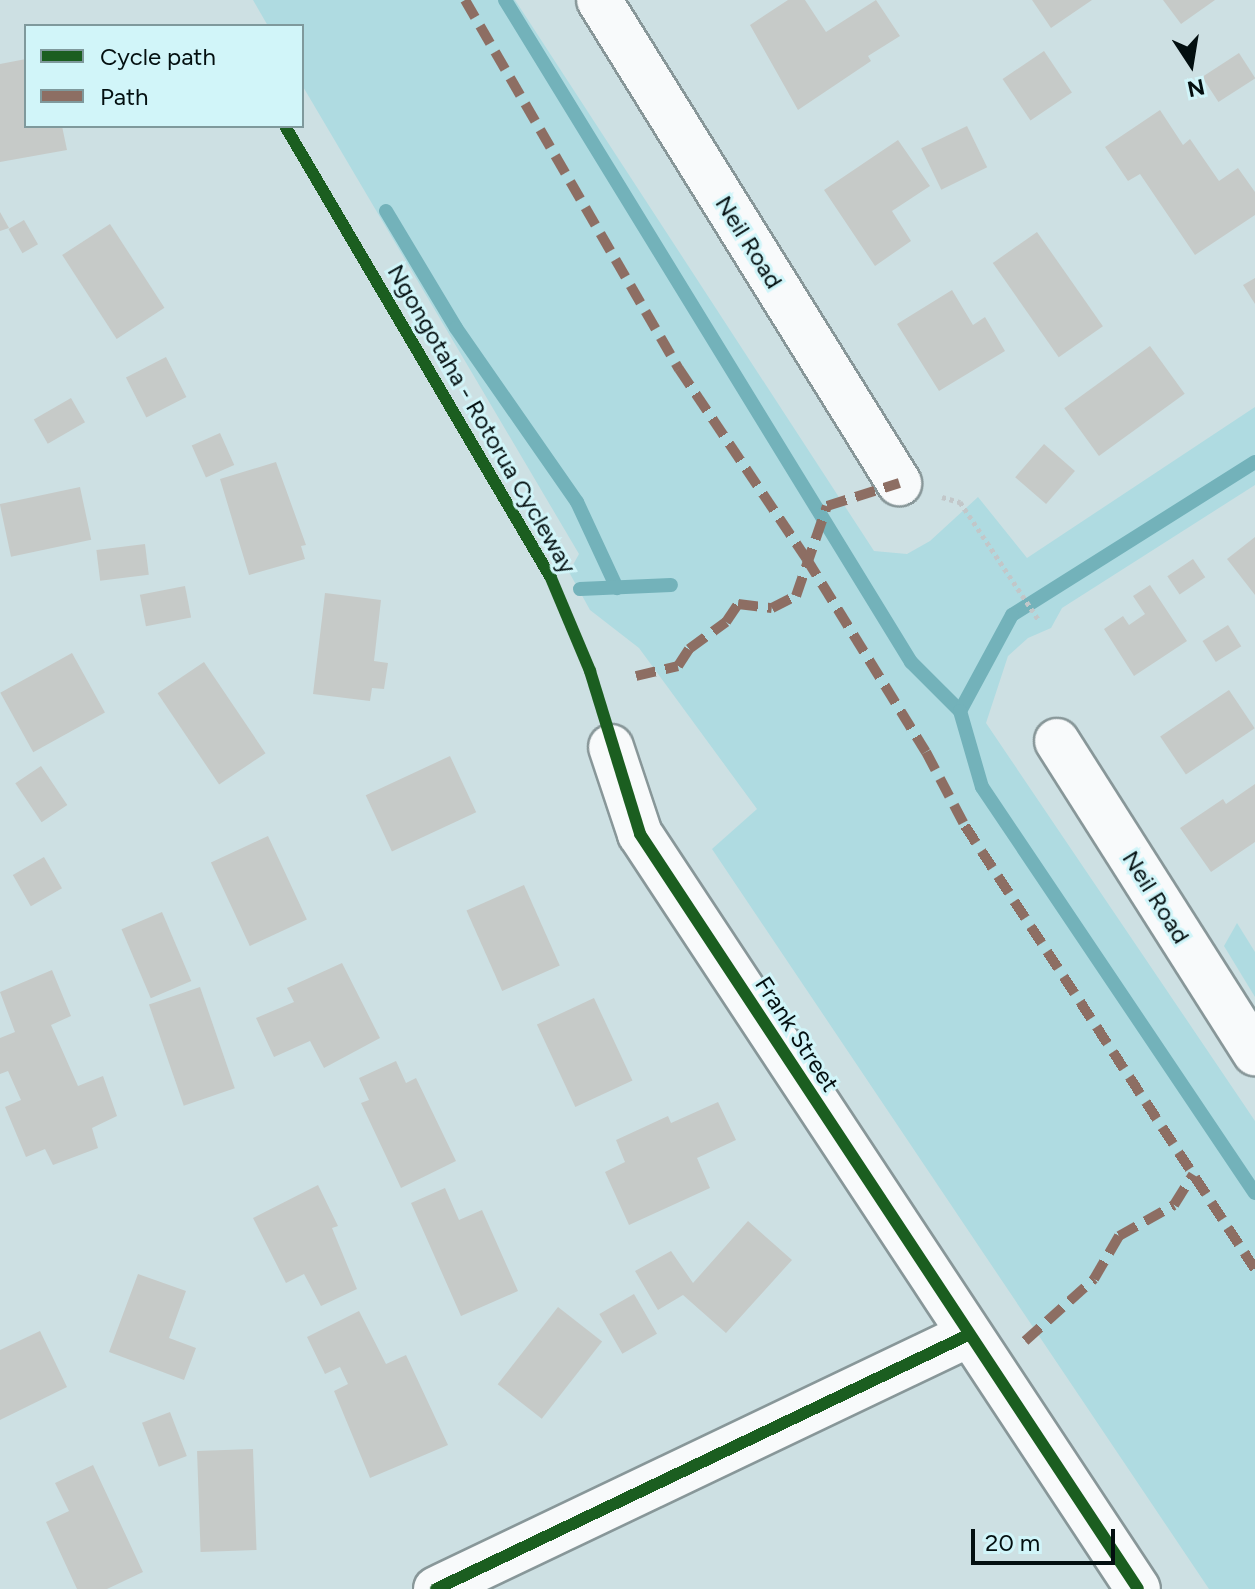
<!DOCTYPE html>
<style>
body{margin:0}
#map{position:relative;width:1255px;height:1589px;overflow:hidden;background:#cde0e3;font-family:Figtree,sans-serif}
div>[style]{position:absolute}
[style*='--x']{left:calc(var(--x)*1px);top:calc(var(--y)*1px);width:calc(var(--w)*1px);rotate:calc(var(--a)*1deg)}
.green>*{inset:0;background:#afdbe1}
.stream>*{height:14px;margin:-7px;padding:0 7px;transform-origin:7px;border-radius:7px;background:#73b2ba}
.building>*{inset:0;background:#c6cac8;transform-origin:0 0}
.path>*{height:5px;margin-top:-2.5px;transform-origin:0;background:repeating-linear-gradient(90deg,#c2c7c9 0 4px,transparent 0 8px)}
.roads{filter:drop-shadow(2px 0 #889799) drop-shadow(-2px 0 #889799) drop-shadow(0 2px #889799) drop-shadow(0 -2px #889799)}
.minor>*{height:44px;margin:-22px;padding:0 22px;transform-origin:22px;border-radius:22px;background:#f8fafb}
.quiet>*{height:10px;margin-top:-5px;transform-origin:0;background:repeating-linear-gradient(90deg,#8d6e63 0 20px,transparent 0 30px)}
.cycleway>*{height:12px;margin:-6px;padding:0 6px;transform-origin:6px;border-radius:6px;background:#1b5e20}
span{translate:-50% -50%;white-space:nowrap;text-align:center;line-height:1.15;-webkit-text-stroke:6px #d1f5f9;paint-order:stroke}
.street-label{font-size:24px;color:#030f10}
.legend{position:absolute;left:24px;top:24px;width:280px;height:104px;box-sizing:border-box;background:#d1f5f9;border:2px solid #7f999c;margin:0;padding:10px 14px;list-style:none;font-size:24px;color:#030f10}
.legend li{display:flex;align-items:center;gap:16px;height:40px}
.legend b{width:40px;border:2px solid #7f999c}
.north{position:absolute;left:1151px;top:24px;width:80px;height:80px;-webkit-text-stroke:6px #d1f5f9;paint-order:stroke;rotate:168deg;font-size:22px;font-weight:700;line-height:32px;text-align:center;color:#030f10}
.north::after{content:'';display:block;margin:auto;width:28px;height:36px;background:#030f10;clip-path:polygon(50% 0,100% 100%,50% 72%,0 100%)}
.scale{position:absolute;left:971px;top:1529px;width:144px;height:36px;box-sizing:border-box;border:4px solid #030f10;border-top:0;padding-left:10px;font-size:24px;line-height:28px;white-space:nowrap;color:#030f10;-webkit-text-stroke:6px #d1f5f9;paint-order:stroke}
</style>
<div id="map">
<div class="green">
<i style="clip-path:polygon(253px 0,515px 0,874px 551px,907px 554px,930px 541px,978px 497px,1027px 558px,1255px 407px,1255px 485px,1062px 608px,1051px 628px,1028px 638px,1008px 656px,986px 723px,1255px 1121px,1255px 1589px,1209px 1589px,712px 849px,757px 809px,639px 648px,590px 610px,569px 572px,579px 554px,302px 85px,302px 26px,268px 26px)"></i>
<i style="clip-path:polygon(1237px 923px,1255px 952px,1255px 997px,1224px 946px)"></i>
</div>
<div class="stream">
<i style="--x:505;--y:0;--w:777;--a:58.48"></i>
<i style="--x:911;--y:662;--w:69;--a:45"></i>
<i style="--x:386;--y:211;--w:136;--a:59.1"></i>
<i style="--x:456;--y:328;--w:212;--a:55.2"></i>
<i style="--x:577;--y:502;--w:95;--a:65.1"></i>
<i style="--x:1255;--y:462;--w:287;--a:147.8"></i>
<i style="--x:1012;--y:615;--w:109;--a:118.4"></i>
<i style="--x:960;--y:711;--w:79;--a:73.9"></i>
<i style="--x:982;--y:787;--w:489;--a:56.1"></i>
<i style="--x:580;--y:589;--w:91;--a:-2.5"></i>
</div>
<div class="building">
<i style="clip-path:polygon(788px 0,805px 0,826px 32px,876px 0,900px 36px,868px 56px,871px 61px,798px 110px,750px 25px)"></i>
<i style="clip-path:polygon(1032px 0,1092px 0,1051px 28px)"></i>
<i style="clip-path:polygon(1163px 0,1215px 0,1181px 24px)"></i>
<i style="left:1044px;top:51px;width:50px;height:50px;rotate:56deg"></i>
<i style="left:1239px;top:53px;width:30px;height:44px;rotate:57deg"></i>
<i style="clip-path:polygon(26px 59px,26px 126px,62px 126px,67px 150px,0 162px,0 64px)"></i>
<i style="clip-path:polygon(1160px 110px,1183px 145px,1190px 139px,1219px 181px,1238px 168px,1255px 192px,1255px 215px,1195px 255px,1140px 174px,1128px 181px,1105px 147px)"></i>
<i style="left:967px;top:126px;width:46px;height:51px;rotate:64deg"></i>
<i style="clip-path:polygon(898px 140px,930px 186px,892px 211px,911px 241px,875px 266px,824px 190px)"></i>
<i style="clip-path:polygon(0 212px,9px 228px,0 231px)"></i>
<i style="left:24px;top:220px;width:28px;height:18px;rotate:60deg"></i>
<i style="left:110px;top:224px;width:100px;height:57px;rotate:57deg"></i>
<i style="left:1037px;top:232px;width:115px;height:54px;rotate:55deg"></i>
<i style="clip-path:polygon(1255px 278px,1255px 304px,1243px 285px)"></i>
<i style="clip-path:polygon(952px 290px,973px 325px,985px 317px,1005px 351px,939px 391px,897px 324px)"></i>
<i style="left:1150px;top:346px;width:59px;height:106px;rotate:54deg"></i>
<i style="left:166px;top:357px;width:45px;height:45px;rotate:63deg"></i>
<i style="left:71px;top:398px;width:28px;height:43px;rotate:60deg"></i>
<i style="left:220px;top:433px;width:35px;height:31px;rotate:66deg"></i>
<i style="left:1044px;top:444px;width:41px;height:44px;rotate:41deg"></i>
<i style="clip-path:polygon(276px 462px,306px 545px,301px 546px,305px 559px,249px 575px,220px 479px)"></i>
<i style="left:80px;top:487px;width:54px;height:82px;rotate:78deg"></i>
<i style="clip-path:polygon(1255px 537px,1255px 595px,1227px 559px)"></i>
<i style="left:145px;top:544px;width:31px;height:49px;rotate:83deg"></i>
<i style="left:1193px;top:559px;width:22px;height:31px;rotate:56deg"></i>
<i style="clip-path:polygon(1150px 585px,1187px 641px,1134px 676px,1104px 629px,1123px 616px,1129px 625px,1145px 614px,1133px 596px)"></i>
<i style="left:185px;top:586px;width:32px;height:46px;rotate:79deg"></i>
<i style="clip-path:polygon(325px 593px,381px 600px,374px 661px,388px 663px,384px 689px,372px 688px,370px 701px,313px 694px)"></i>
<i style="left:1228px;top:625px;width:25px;height:30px;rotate:58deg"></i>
<i style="left:72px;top:653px;width:68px;height:82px;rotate:61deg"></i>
<i style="left:204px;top:662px;width:110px;height:56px;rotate:56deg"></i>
<i style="left:1229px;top:690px;width:46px;height:83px;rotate:56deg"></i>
<i style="left:450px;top:756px;width:62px;height:93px;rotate:65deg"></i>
<i style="left:41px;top:766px;width:47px;height:31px;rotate:56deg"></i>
<i style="clip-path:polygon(1255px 784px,1255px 842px,1211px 872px,1180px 828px,1223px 799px,1226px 804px)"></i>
<i style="left:268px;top:836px;width:92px;height:63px;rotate:65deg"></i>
<i style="left:44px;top:857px;width:36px;height:36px;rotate:60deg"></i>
<i style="left:524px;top:885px;width:88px;height:63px;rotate:66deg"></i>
<i style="left:162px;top:912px;width:75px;height:44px;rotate:67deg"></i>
<i style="clip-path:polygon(342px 963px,380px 1038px,324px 1068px,310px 1041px,274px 1057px,256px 1018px,294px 1002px,287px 988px)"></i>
<i style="clip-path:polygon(52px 970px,71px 1016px,51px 1025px,78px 1086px,103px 1076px,117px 1116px,92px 1128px,98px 1148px,53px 1165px,45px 1149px,26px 1157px,5px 1107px,21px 1100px,8px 1071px,0 1074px,0 1038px,15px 1032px,0 992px)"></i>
<i style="left:200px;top:987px;width:107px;height:54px;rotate:71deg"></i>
<i style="left:594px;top:998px;width:91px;height:63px;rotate:65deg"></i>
<i style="clip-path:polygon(396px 1061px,406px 1083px,416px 1078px,456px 1161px,401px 1188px,361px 1103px,369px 1100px,359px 1078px)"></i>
<i style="clip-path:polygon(718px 1102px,736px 1140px,697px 1158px,710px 1188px,629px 1225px,605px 1172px,625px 1162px,616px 1140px,668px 1116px,671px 1123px)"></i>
<i style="clip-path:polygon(318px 1185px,338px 1226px,332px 1228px,357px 1289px,321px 1306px,304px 1274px,286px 1283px,253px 1218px)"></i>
<i style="clip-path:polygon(445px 1188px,459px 1220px,482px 1210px,518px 1291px,461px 1316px,411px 1203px)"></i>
<i style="clip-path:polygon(748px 1221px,792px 1260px,726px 1333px,683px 1295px,658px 1310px,635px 1271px,671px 1251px,693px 1283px)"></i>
<i style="clip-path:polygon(138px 1274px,186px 1291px,169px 1338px,196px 1348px,184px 1380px,109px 1352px)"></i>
<i style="left:634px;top:1294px;width:46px;height:40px;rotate:60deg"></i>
<i style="left:558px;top:1307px;width:56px;height:98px;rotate:38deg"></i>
<i style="clip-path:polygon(359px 1311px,386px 1364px,406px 1355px,448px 1445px,370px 1478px,334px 1391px,348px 1384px,340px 1367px,325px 1374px,307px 1337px)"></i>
<i style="clip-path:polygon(40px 1331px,67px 1387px,0 1420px,0 1350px)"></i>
<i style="left:170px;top:1412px;width:47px;height:30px;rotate:69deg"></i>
<i style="left:253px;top:1449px;width:101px;height:56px;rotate:88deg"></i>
<i style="clip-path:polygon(93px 1465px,143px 1572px,107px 1589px,77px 1589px,46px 1522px,69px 1511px,55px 1483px)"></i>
</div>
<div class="path">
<i style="--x:942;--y:497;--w:19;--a:16"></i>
<i style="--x:960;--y:502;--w:141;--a:56.3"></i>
</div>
<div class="roads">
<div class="minor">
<i style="--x:599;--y:0;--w:569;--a:58.15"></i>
<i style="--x:1057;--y:741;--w:370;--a:57.6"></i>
<i style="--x:611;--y:747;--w:92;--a:71.6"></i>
<i style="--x:640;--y:834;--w:904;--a:56.59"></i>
<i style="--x:436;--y:1589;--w:590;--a:-25.52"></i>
</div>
</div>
<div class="quiet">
<i style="--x:465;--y:0;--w:427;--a:59.9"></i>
<i style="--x:679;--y:369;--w:228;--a:56.1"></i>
<i style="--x:806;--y:558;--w:228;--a:58.3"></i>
<i style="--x:926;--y:752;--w:84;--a:62.2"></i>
<i style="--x:965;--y:826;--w:529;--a:56.79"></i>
<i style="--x:636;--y:676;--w:43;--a:-13.4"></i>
<i style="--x:678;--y:666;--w:20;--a:-57"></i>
<i style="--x:689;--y:649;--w:46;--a:-36.1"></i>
<i style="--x:726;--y:622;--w:22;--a:-56"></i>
<i style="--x:738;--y:604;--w:34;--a:7"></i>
<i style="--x:772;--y:608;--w:27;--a:-27"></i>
<i style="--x:796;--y:596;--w:95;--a:-71"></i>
<i style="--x:827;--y:506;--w:76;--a:-17.7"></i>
<i style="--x:1025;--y:1341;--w:93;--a:-41.9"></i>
<i style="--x:1094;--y:1279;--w:50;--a:-59.8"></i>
<i style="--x:1119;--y:1236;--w:63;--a:-29.4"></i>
<i style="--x:1174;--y:1205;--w:36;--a:-58"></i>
</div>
<div class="cycleway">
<i style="--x:285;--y:126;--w:524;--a:59.52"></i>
<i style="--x:551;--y:578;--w:101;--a:67.2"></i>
<i style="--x:590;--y:671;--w:170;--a:72.9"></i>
<i style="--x:640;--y:834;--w:904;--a:56.59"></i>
<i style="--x:436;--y:1589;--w:590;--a:-25.52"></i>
</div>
<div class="street-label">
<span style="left:749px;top:242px;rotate:58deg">Neil Road</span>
<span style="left:482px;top:419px;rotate:60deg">Ngongotaha - Rotorua Cycleway</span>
<span style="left:1156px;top:897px;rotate:58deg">Neil Road</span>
<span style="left:797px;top:1034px;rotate:57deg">Frank Street</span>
</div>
<ul class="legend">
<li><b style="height:10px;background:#1b5e20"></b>Cycle path</li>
<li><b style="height:10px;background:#8d6e63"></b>Path</li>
</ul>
<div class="north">N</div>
<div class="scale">20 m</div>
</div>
